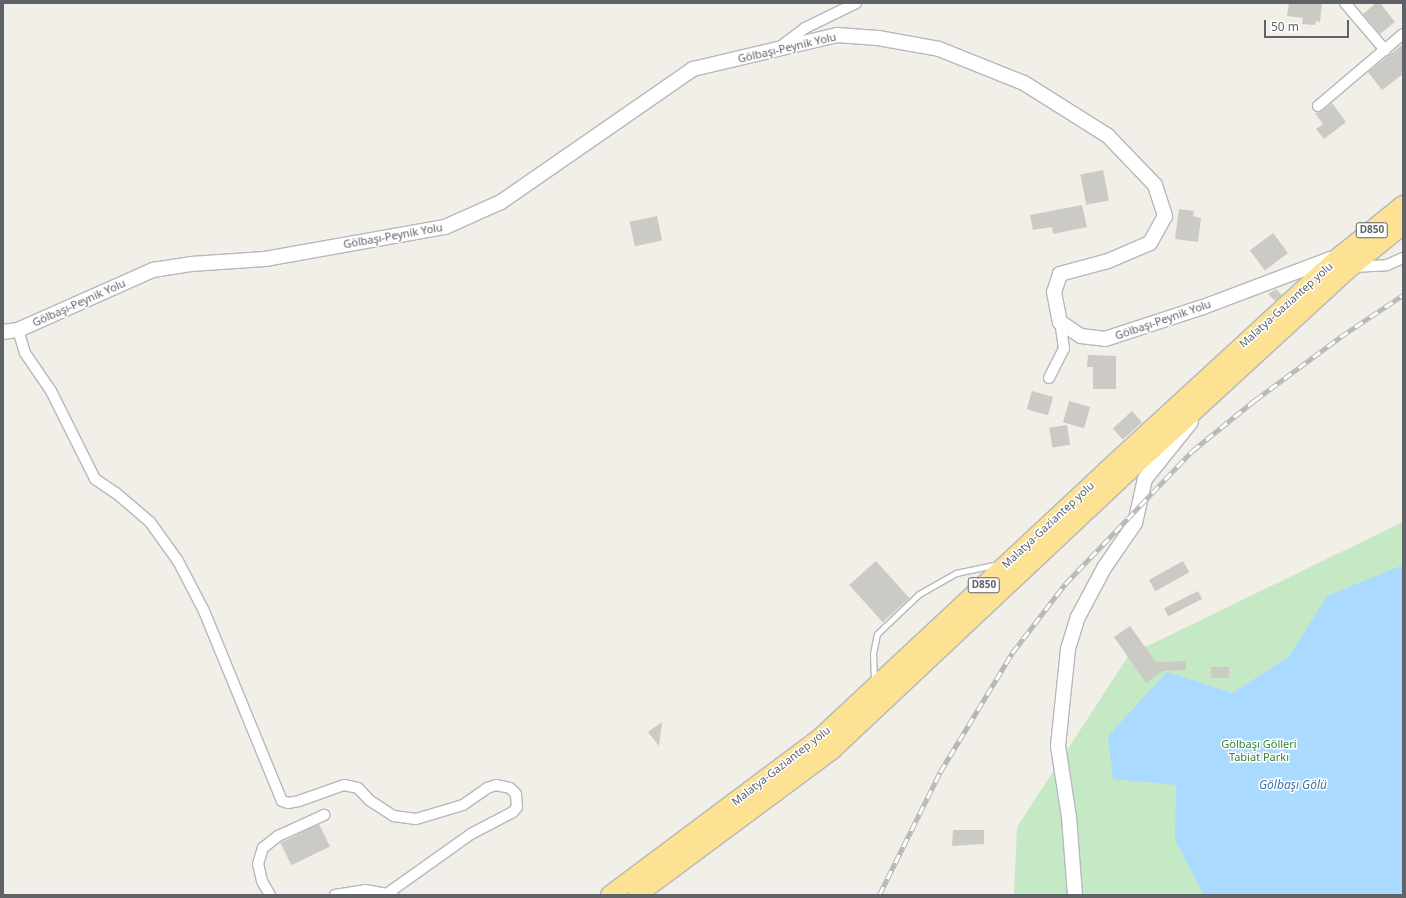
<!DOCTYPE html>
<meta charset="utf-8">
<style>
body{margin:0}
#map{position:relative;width:1406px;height:898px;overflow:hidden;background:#f1efe8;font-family:"Noto Sans",sans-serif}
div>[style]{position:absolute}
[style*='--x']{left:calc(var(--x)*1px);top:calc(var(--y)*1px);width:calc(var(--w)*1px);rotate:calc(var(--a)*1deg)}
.green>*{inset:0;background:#c5e8c5}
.water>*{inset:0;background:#aadaff}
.building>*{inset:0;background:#cccac5;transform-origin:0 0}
.roads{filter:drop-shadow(1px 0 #b5b8bc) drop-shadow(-1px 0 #b5b8bc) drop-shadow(0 1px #b5b8bc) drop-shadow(0 -1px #b5b8bc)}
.lane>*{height:5px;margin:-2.5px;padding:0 2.5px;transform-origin:2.5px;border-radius:2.5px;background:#fff}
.street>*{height:10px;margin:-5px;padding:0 5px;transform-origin:5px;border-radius:5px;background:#fff}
.secondary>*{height:14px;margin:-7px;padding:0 7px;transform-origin:7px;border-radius:7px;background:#fff}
.highway>*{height:18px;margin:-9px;padding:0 9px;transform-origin:9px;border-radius:9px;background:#fde293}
.rail>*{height:4.5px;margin-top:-2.25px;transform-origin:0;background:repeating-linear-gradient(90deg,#fff 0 9px,#b6b7b8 0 18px);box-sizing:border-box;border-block:1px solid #b6b7b8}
span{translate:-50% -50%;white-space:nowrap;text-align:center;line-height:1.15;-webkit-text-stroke:3px #fff;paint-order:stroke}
.shield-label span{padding:1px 3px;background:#fff;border:1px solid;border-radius:3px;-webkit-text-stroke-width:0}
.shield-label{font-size:10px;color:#5f6368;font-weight:700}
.street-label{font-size:11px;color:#5f6368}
.park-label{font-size:11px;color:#348238}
.water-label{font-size:12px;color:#4174aa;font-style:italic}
.frame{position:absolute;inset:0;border:4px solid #5f6368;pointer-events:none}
.scale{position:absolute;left:1264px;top:20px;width:85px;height:18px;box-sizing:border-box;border:2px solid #5f6368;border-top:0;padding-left:5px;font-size:12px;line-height:14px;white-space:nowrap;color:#5f6368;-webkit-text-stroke:3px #fff;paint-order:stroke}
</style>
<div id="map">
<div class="green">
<i style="clip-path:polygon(1403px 522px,1403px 895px,1014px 895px,1017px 827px,1129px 655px)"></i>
</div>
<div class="water">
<i style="clip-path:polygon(1403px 565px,1403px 895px,1204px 895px,1175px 840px,1176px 785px,1113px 779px,1108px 736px,1167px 672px,1232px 693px,1289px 657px,1327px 596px)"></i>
</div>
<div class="building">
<i style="clip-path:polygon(1289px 3px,1322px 3px,1320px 22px,1316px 21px,1315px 25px,1302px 24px,1303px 18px,1287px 16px)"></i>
<i style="clip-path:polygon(1376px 3px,1380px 3px,1395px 22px,1380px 34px,1363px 14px)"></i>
<i style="clip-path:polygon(1403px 44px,1403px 74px,1382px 90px,1368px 72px)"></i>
<i style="clip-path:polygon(1332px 103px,1346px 122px,1324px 139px,1316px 129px,1323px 124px,1315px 113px,1322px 111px)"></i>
<i style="left:1103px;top:170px;width:31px;height:23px;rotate:79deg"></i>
<i style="clip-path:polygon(1082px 205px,1087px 227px,1053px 234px,1052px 227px,1033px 230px,1030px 215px)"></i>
<i style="clip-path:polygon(1179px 209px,1194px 211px,1193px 216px,1201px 218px,1198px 242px,1175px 239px)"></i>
<i style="left:657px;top:216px;width:25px;height:28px;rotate:78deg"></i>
<i style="left:1273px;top:233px;width:25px;height:29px;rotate:53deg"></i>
<i style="clip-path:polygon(1276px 289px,1282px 295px,1275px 301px,1268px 294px)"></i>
<i style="clip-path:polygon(1088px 355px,1116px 356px,1116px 389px,1093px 389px,1093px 367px,1087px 367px)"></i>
<i style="left:1032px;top:391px;width:22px;height:19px;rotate:16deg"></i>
<i style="left:1069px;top:401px;width:22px;height:22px;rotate:16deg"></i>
<i style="left:1132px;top:411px;width:15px;height:26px;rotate:48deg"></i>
<i style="left:1067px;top:425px;width:20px;height:18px;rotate:81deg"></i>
<i style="left:876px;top:561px;width:50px;height:36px;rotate:48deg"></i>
<i style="left:1183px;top:561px;width:13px;height:39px;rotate:61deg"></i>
<i style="left:1198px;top:591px;width:9px;height:38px;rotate:63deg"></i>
<i style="clip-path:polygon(1130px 626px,1156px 662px,1186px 661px,1186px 670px,1163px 671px,1146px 683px,1114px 637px)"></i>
<i style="left:1211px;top:667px;width:18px;height:11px"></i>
<i style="clip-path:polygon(662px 722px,659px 746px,648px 732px)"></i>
<i style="left:319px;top:824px;width:25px;height:43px;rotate:64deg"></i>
<i style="clip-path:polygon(953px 830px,984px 830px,984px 844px,952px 846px)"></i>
</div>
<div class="roads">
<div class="lane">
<i style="--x:874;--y:682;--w:28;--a:-92"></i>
<i style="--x:873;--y:654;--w:20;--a:-79"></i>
<i style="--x:877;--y:634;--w:58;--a:-43.6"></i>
<i style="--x:919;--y:594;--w:43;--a:-29.6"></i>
<i style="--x:956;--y:573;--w:43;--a:-12.1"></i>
</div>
<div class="street">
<i style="--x:1345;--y:3;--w:62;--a:49.6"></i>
<i style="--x:780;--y:47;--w:31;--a:-37"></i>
<i style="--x:805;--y:28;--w:57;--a:-26.1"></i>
<i style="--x:1318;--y:106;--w:111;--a:-40.3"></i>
<i style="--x:1353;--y:267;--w:34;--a:-3"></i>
<i style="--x:1387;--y:265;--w:17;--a:-24"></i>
<i style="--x:18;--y:330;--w:24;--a:73"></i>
<i style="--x:25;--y:353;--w:46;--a:55.6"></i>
<i style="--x:51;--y:391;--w:98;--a:63.4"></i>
<i style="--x:95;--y:479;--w:25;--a:34"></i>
<i style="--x:116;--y:493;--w:45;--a:40.5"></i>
<i style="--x:150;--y:522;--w:48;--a:54.3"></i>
<i style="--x:178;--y:561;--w:56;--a:62.5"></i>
<i style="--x:204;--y:611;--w:205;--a:67.7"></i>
<i style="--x:282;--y:801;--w:6;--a:18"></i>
<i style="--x:288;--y:803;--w:11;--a:-10"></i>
<i style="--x:299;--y:801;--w:48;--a:-19.6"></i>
<i style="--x:344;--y:785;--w:14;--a:12"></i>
<i style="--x:358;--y:788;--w:16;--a:47"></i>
<i style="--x:369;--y:800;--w:30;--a:33"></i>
<i style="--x:394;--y:816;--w:22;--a:8"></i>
<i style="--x:416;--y:819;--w:49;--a:-16.6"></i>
<i style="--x:463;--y:805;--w:29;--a:-35"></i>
<i style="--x:487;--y:788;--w:9;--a:-18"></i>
<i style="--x:496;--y:785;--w:14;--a:12"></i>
<i style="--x:510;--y:788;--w:8;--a:45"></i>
<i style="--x:516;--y:794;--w:13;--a:86"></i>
<i style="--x:517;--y:807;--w:6;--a:129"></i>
<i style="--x:513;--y:812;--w:47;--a:152.4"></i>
<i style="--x:471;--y:834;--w:102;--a:144.6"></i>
<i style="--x:1049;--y:378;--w:33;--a:-63"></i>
<i style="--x:1064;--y:349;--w:27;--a:-98"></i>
<i style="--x:270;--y:895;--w:16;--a:-120"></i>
<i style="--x:262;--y:881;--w:17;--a:-103"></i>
<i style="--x:258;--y:864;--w:17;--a:-73"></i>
<i style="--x:263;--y:848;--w:19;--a:-39"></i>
<i style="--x:278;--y:836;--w:51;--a:-24.5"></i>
<i style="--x:335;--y:895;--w:30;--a:-9"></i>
<i style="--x:365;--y:890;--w:28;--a:10"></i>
</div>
<div class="secondary">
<i style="--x:3;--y:332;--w:15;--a:-8"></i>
<i style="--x:18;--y:330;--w:148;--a:-24"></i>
<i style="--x:153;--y:270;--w:38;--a:-9"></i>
<i style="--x:191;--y:264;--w:74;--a:-3.9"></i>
<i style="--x:265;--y:259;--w:183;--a:-10.1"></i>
<i style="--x:445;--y:227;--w:61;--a:-24.1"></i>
<i style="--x:501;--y:202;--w:234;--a:-34.7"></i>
<i style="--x:693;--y:69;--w:148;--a:-13.3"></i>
<i style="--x:837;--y:35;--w:41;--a:4.2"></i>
<i style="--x:878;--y:38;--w:62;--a:10.2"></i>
<i style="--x:939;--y:49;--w:92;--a:21.8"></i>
<i style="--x:1024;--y:83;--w:99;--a:32.2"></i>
<i style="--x:1108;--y:136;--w:68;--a:46.2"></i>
<i style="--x:1155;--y:185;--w:33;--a:72"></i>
<i style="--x:1165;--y:216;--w:31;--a:119"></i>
<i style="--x:1150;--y:243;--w:46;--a:156.8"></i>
<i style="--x:1108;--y:261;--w:50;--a:164.8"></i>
<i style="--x:1060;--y:274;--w:19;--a:108"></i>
<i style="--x:1054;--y:292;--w:31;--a:79"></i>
<i style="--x:1060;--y:322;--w:25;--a:34"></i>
<i style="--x:1081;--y:336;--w:24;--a:7"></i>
<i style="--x:1105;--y:339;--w:103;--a:-18.1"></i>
<i style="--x:1203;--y:307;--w:141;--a:-20.7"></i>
<i style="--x:1075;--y:895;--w:78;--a:-94.4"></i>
<i style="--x:1069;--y:817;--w:72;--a:-98.8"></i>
<i style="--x:1058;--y:746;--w:98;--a:-84.1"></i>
<i style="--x:1068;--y:649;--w:34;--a:-73"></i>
<i style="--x:1078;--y:617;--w:55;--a:-62"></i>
<i style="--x:1104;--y:568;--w:55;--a:-55.4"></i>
<i style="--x:1135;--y:523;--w:45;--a:-77.2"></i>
<i style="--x:1145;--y:479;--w:73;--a:-51.1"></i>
</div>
<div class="highway">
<i style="--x:610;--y:895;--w:264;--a:-36.8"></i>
<i style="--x:821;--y:737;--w:391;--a:-43"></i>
<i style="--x:1107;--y:470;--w:318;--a:-42.6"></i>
<i style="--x:1341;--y:255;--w:80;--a:-38.9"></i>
<i style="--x:637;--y:895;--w:243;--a:-36.6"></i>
<i style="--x:832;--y:750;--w:393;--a:-43.2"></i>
<i style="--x:1118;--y:481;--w:316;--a:-42.6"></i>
<i style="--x:1351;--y:267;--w:67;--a:-38.9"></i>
</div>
</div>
<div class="rail">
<i style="--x:879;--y:895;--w:137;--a:-63.6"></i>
<i style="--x:940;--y:772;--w:139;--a:-58.8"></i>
<i style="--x:1012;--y:653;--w:87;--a:-52.5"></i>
<i style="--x:1065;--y:584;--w:184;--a:-46.3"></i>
<i style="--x:1192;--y:451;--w:81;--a:-39"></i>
<i style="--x:1255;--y:400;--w:106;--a:-36.5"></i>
<i style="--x:1340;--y:337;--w:76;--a:-33.7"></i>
</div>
<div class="shield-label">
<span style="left:1372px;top:230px">D850</span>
<span style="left:984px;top:585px">D850</span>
</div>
<div class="street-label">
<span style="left:787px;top:48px;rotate:-13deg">Gölbaşı-Peynik Yolu</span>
<span style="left:393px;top:236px;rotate:-10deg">Gölbaşı-Peynik Yolu</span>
<span style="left:79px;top:303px;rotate:-24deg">Gölbaşı-Peynik Yolu</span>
<span style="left:1286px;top:305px;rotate:-42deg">Malatya-Gaziantep yolu</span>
<span style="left:1163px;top:320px;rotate:-19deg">Gölbaşı-Peynik Yolu</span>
<span style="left:1048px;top:525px;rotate:-43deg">Malatya-Gaziantep yolu</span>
<span style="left:781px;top:766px;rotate:-38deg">Malatya-Gaziantep yolu</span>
</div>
<div class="park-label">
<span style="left:1259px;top:751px">Gölbaşı Gölleri<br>Tabiat Parkı</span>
</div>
<div class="water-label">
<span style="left:1293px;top:785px">Gölbaşı Gölü</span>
</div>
<div class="frame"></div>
<div class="scale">50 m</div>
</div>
